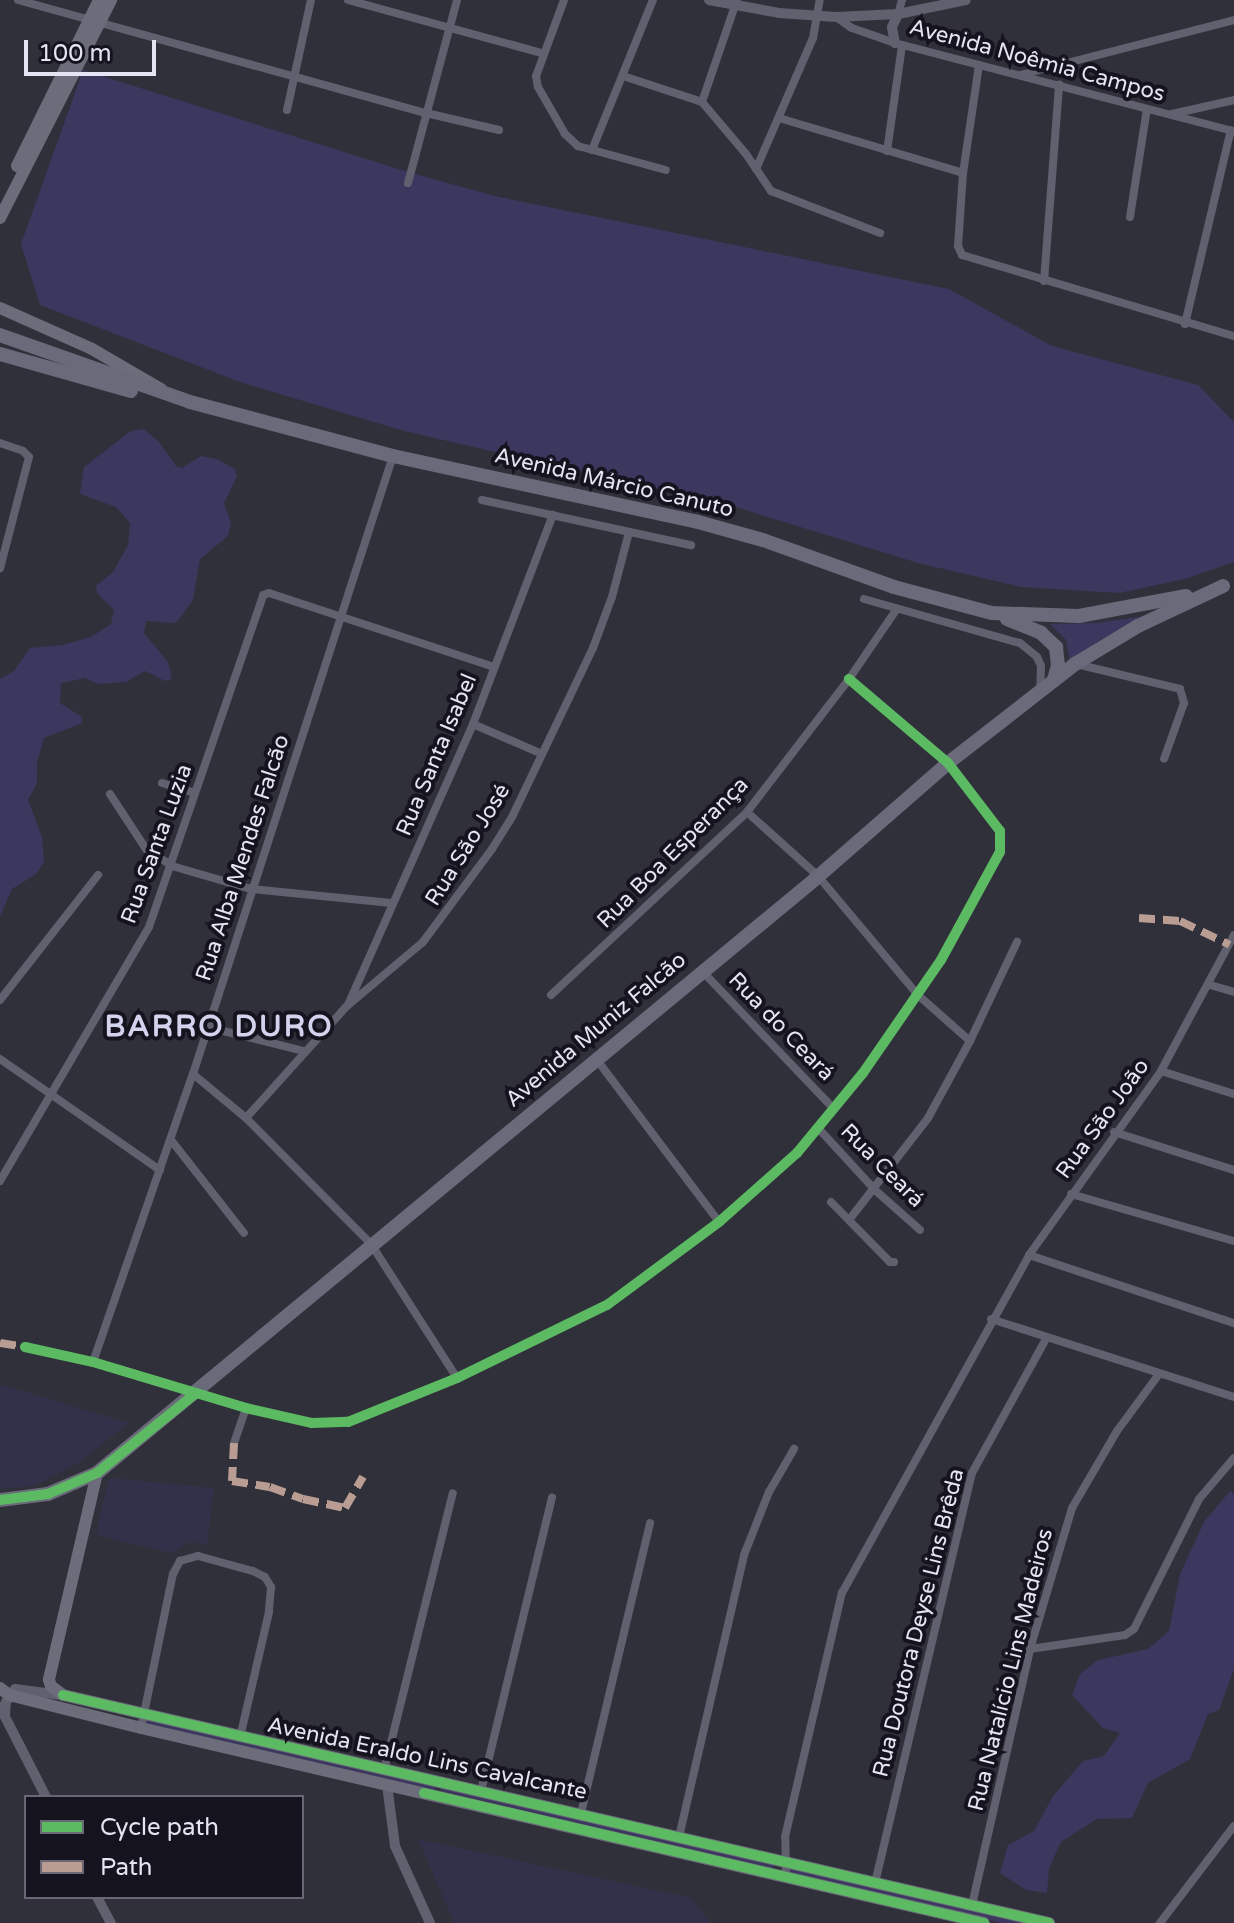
<!DOCTYPE html>
<meta charset="utf-8">
<style>
body{margin:0}
#map{position:relative;width:1234px;height:1923px;overflow:hidden;background:#30303a;font-family:"Varela Round",sans-serif}
div>[style]{position:absolute}
[style*='--x']{left:calc(var(--x)*1px);top:calc(var(--y)*1px);width:calc(var(--w)*1px);rotate:calc(var(--a)*1deg)}
.built>*{inset:0;background:#333149}
.green>*{inset:0;background:#3b375e}
.minor>*{height:8px;margin:-4px;padding:0 4px;transform-origin:4px;border-radius:4px;background:#60606e}
.tertiary>*{height:10px;margin:-5px;padding:0 5px;transform-origin:5px;border-radius:5px;background:#60606e}
.secondary>*{height:12px;margin:-6px;padding:0 6px;transform-origin:6px;border-radius:6px;background:#6c6c7b}
.primary>*{height:14px;margin:-7px;padding:0 7px;transform-origin:7px;border-radius:7px;background:#6b6a7b}
.quiet>*{height:8px;margin-top:-4px;transform-origin:0;background:repeating-linear-gradient(90deg,#b99d93 0 16px,transparent 0 24px)}
.cycleway>*{height:10px;margin:-5px;padding:0 5px;transform-origin:5px;border-radius:5px;background:#5cba63}
span{translate:-50% -50%;white-space:nowrap;text-align:center;line-height:1.15;-webkit-text-stroke:8px #15141e;paint-order:stroke}
.street-label{font-size:22px;color:#e5e4f2}
.district-label{font-size:30px;color:#d3d3ed;font-weight:700;letter-spacing:2px}
.legend{position:absolute;left:24px;top:1795px;width:280px;height:104px;box-sizing:border-box;background:#15141e;border:2px solid #686773;margin:0;padding:10px 14px;list-style:none;font-size:24px;color:#e5e4f2}
.legend li{display:flex;align-items:center;gap:16px;height:40px}
.legend b{width:40px;border:2px solid #686773}
.scale{position:absolute;left:24px;top:40px;width:132px;height:36px;box-sizing:border-box;border:4px solid #e5e4f2;border-top:0;padding-left:10px;font-size:24px;line-height:28px;white-space:nowrap;color:#e5e4f2;-webkit-text-stroke:6px #15141e;paint-order:stroke}
</style>
<div id="map">
<div class="built">
<i style="clip-path:polygon(0 1384px,129px 1423px,81px 1461px,35px 1486px,0 1489px)"></i>
<i style="clip-path:polygon(112px 1478px,214px 1488px,207px 1545px,190px 1542px,171px 1553px,96px 1535px,108px 1480px)"></i>
<i style="clip-path:polygon(418px 1839px,692px 1898px,710px 1923px,454px 1923px)"></i>
</div>
<div class="green">
<i style="clip-path:polygon(83px 70px,408px 172px,495px 196px,949px 289px,1052px 346px,1198px 385px,1234px 422px,1234px 562px,1185px 579px,1119px 593px,1021px 587px,918px 563px,729px 505px,404px 431px,240px 382px,40px 305px,21px 244px)"></i>
<i style="clip-path:polygon(144px 429px,159px 442px,176px 466px,182px 468px,201px 456px,217px 459px,235px 469px,237px 476px,224px 503px,231px 523px,228px 536px,200px 559px,193px 600px,180px 618px,175px 623px,146px 621px,144px 633px,168px 662px,172px 679px,165px 681px,145px 671px,126px 682px,98px 684px,85px 678px,61px 683px,60px 703px,82px 717px,82px 723px,44px 738px,37px 763px,37px 783px,28px 800px,42px 837px,44px 862px,36px 874px,12px 889px,0 916px,0 679px,14px 671px,30px 648px,62px 645px,91px 637px,111px 624px,114px 610px,97px 593px,96px 586px,113px 572px,128px 545px,130px 523px,116px 507px,80px 494px,84px 467px,131px 431px)"></i>
<i style="clip-path:polygon(1145px 616px,1097px 642px,1070px 662px,1066px 640px,1050px 624px,1096px 623px)"></i>
<i style="clip-path:polygon(1230px 1491px,1234px 1494px,1234px 1669px,1219px 1710px,1208px 1714px,1190px 1759px,1148px 1783px,1132px 1818px,1097px 1819px,1061px 1842px,1049px 1868px,1047px 1893px,1026px 1890px,1000px 1873px,1008px 1845px,1034px 1831px,1053px 1796px,1083px 1761px,1104px 1756px,1120px 1733px,1103px 1728px,1072px 1695px,1080px 1674px,1098px 1660px,1148px 1649px,1169px 1631px,1180px 1574px,1204px 1522px)"></i>
<i style="clip-path:polygon(145px 1719px,435px 1787px,435px 1790px,148px 1726px)"></i>
<i style="clip-path:polygon(441px 1787px,777px 1863px,772px 1868px,441px 1791px)"></i>
<i style="clip-path:polygon(790px 1867px,1035px 1923px,1002px 1923px,790px 1873px)"></i>
</div>
<div class="minor">
<i style="--x:18;--y:0;--w:423;--a:15.5"></i>
<i style="--x:426;--y:113;--w:75;--a:13.1"></i>
<i style="--x:348;--y:0;--w:201;--a:15.3"></i>
<i style="--x:564;--y:0;--w:81;--a:110.2"></i>
<i style="--x:536;--y:76;--w:11;--a:80"></i>
<i style="--x:538;--y:87;--w:54;--a:60.1"></i>
<i style="--x:565;--y:134;--w:18;--a:43"></i>
<i style="--x:578;--y:146;--w:91;--a:15.3"></i>
<i style="--x:898;--y:14;--w:15;--a:-74"></i>
<i style="--x:836;--y:17;--w:19;--a:35"></i>
<i style="--x:852;--y:28;--w:46;--a:19.2"></i>
<i style="--x:895;--y:43;--w:350;--a:14.6"></i>
<i style="--x:979;--y:65;--w:109;--a:98.4"></i>
<i style="--x:963;--y:173;--w:73;--a:93.9"></i>
<i style="--x:958;--y:246;--w:10;--a:66"></i>
<i style="--x:962;--y:255;--w:284;--a:16.6"></i>
<i style="--x:1020;--y:75;--w:221;--a:-14.4"></i>
<i style="--x:623;--y:76;--w:83;--a:18.2"></i>
<i style="--x:702;--y:102;--w:68;--a:49.8"></i>
<i style="--x:746;--y:154;--w:45;--a:56"></i>
<i style="--x:771;--y:191;--w:117;--a:21.1"></i>
<i style="--x:702;--y:102;--w:108;--a:-71.1"></i>
<i style="--x:287;--y:110;--w:113;--a:-77.7"></i>
<i style="--x:1172;--y:114;--w:64;--a:-12.7"></i>
<i style="--x:779;--y:118;--w:192;--a:16.6"></i>
<i style="--x:592;--y:150;--w:162;--a:-67.9"></i>
<i style="--x:887;--y:151;--w:107;--a:-81.9"></i>
<i style="--x:756;--y:169;--w:143;--a:-66.5"></i>
<i style="--x:813;--y:38;--w:39;--a:-80"></i>
<i style="--x:408;--y:183;--w:189;--a:-75"></i>
<i style="--x:1130;--y:217;--w:109;--a:-81.1"></i>
<i style="--x:1044;--y:281;--w:197;--a:-85.6"></i>
<i style="--x:1185;--y:324;--w:199;--a:-76.7"></i>
<i style="--x:0;--y:443;--w:24;--a:19"></i>
<i style="--x:23;--y:451;--w:8;--a:45"></i>
<i style="--x:29;--y:457;--w:115;--a:104.6"></i>
<i style="--x:482;--y:500;--w:214;--a:12.2"></i>
<i style="--x:864;--y:599;--w:162;--a:15.8"></i>
<i style="--x:1020;--y:643;--w:22;--a:39"></i>
<i style="--x:1037;--y:657;--w:10;--a:66"></i>
<i style="--x:1041;--y:666;--w:25;--a:92"></i>
<i style="--x:1076;--y:664;--w:107;--a:13.5"></i>
<i style="--x:1180;--y:689;--w:15;--a:74"></i>
<i style="--x:1184;--y:703;--w:59;--a:109.7"></i>
<i style="--x:473;--y:724;--w:75;--a:23.5"></i>
<i style="--x:162;--y:783;--w:34;--a:17"></i>
<i style="--x:110;--y:794;--w:66;--a:56.8"></i>
<i style="--x:146;--y:849;--w:31;--a:33"></i>
<i style="--x:172;--y:866;--w:82;--a:16.2"></i>
<i style="--x:251;--y:889;--w:141;--a:5.7"></i>
<i style="--x:747;--y:812;--w:96;--a:42"></i>
<i style="--x:818;--y:876;--w:155;--a:50"></i>
<i style="--x:918;--y:995;--w:69;--a:41.5"></i>
<i style="--x:702;--y:971;--w:191;--a:46.3"></i>
<i style="--x:1210;--y:985;--w:25;--a:16"></i>
<i style="--x:551;--y:995;--w:268;--a:-43"></i>
<i style="--x:747;--y:812;--w:168;--a:-52.5"></i>
<i style="--x:849;--y:679;--w:83;--a:-55.7"></i>
<i style="--x:0;--y:1000;--w:159;--a:-51.9"></i>
<i style="--x:348;--y:1005;--w:308;--a:-66"></i>
<i style="--x:473;--y:724;--w:224;--a:-69.1"></i>
<i style="--x:207;--y:1027;--w:100;--a:13.9"></i>
<i style="--x:0;--y:1059;--w:195;--a:34.8"></i>
<i style="--x:597;--y:1060;--w:203;--a:53"></i>
<i style="--x:1161;--y:1071;--w:77;--a:17.5"></i>
<i style="--x:193;--y:1074;--w:69;--a:39.7"></i>
<i style="--x:246;--y:1118;--w:177;--a:45.2"></i>
<i style="--x:371;--y:1244;--w:159;--a:57.3"></i>
<i style="--x:246;--y:1118;--w:151;--a:-48"></i>
<i style="--x:347;--y:1006;--w:99;--a:-40.1"></i>
<i style="--x:423;--y:942;--w:116;--a:-53.4"></i>
<i style="--x:492;--y:849;--w:38;--a:-58"></i>
<i style="--x:512;--y:817;--w:187;--a:-64.4"></i>
<i style="--x:593;--y:648;--w:54;--a:-69.6"></i>
<i style="--x:612;--y:597;--w:67;--a:-75.3"></i>
<i style="--x:819;--y:1129;--w:83;--a:47.4"></i>
<i style="--x:875;--y:1190;--w:60;--a:41.6"></i>
<i style="--x:1114;--y:1132;--w:126;--a:17.6"></i>
<i style="--x:171;--y:1140;--w:118;--a:51.9"></i>
<i style="--x:0;--y:1181;--w:294;--a:-59.6"></i>
<i style="--x:149;--y:927;--w:351;--a:-71"></i>
<i style="--x:263;--y:595;--w:6;--a:-18"></i>
<i style="--x:269;--y:593;--w:237;--a:18.2"></i>
<i style="--x:1071;--y:1194;--w:170;--a:16.1"></i>
<i style="--x:831;--y:1202;--w:84;--a:45.5"></i>
<i style="--x:890;--y:1262;--w:4;--a:0"></i>
<i style="--x:849;--y:1220;--w:129;--a:-52.2"></i>
<i style="--x:928;--y:1118;--w:88;--a:-61.4"></i>
<i style="--x:970;--y:1041;--w:110;--a:-64.6"></i>
<i style="--x:1029;--y:1255;--w:216;--a:18.4"></i>
<i style="--x:991;--y:1319;--w:255;--a:17.8"></i>
<i style="--x:25;--y:1347;--w:70;--a:12.4"></i>
<i style="--x:93;--y:1362;--w:160;--a:16.7"></i>
<i style="--x:246;--y:1408;--w:68;--a:12.8"></i>
<i style="--x:312;--y:1423;--w:36;--a:-2"></i>
<i style="--x:348;--y:1422;--w:118;--a:-22"></i>
<i style="--x:457;--y:1378;--w:167;--a:-26"></i>
<i style="--x:607;--y:1305;--w:139;--a:-36.5"></i>
<i style="--x:719;--y:1222;--w:104;--a:-41.5"></i>
<i style="--x:797;--y:1153;--w:104;--a:-50.5"></i>
<i style="--x:863;--y:1073;--w:137;--a:-55.4"></i>
<i style="--x:941;--y:960;--w:123;--a:-61.4"></i>
<i style="--x:1000;--y:852;--w:21;--a:-90"></i>
<i style="--x:1000;--y:831;--w:86;--a:-127.4"></i>
<i style="--x:948;--y:763;--w:130;--a:-139.7"></i>
<i style="--x:93;--y:1362;--w:305;--a:-70.9"></i>
<i style="--x:193;--y:1074;--w:650;--a:-72.07"></i>
<i style="--x:234;--y:1443;--w:37;--a:-71"></i>
<i style="--x:1030;--y:1649;--w:96;--a:-8.4"></i>
<i style="--x:1125;--y:1635;--w:11;--a:-34"></i>
<i style="--x:1134;--y:1629;--w:145;--a:-63.4"></i>
<i style="--x:1199;--y:1499;--w:54;--a:-49.5"></i>
<i style="--x:141;--y:1728;--w:157;--a:-78.3"></i>
<i style="--x:173;--y:1574;--w:15;--a:-62"></i>
<i style="--x:180;--y:1561;--w:19;--a:-16"></i>
<i style="--x:198;--y:1556;--w:57;--a:15.3"></i>
<i style="--x:253;--y:1571;--w:13;--a:27"></i>
<i style="--x:265;--y:1577;--w:12;--a:59"></i>
<i style="--x:271;--y:1587;--w:25;--a:95"></i>
<i style="--x:269;--y:1612;--w:129;--a:103"></i>
<i style="--x:384;--y:1771;--w:286;--a:-76.1"></i>
<i style="--x:481;--y:1791;--w:302;--a:-76.4"></i>
<i style="--x:581;--y:1813;--w:298;--a:-76.6"></i>
<i style="--x:679;--y:1837;--w:289;--a:-77"></i>
<i style="--x:744;--y:1555;--w:68;--a:-68.4"></i>
<i style="--x:769;--y:1492;--w:50;--a:-59.8"></i>
<i style="--x:786;--y:1876;--w:39;--a:-91"></i>
<i style="--x:785;--y:1837;--w:251;--a:-76.9"></i>
<i style="--x:842;--y:1593;--w:386;--a:-61"></i>
<i style="--x:1029;--y:1255;--w:226;--a:-54.3"></i>
<i style="--x:1161;--y:1071;--w:154;--a:-61.8"></i>
<i style="--x:875;--y:1883;--w:421;--a:-76.7"></i>
<i style="--x:972;--y:1473;--w:153;--a:-61.1"></i>
<i style="--x:972;--y:1905;--w:262;--a:-77.2"></i>
<i style="--x:1030;--y:1649;--w:147;--a:-73.4"></i>
<i style="--x:1072;--y:1508;--w:89;--a:-59.7"></i>
<i style="--x:1117;--y:1431;--w:71;--a:-53.6"></i>
<i style="--x:1160;--y:1923;--w:122;--a:-52.7"></i>
</div>
<div class="tertiary">
<i style="--x:709;--y:0;--w:71;--a:10.5"></i>
<i style="--x:779;--y:13;--w:57;--a:4"></i>
<i style="--x:836;--y:17;--w:62;--a:-2.8"></i>
<i style="--x:898;--y:14;--w:69;--a:-11.6"></i>
<i style="--x:895;--y:43;--w:16;--a:-101"></i>
<i style="--x:892;--y:27;--w:14;--a:-65"></i>
<i style="--x:0;--y:1707;--w:101;--a:62.9"></i>
<i style="--x:5;--y:1715;--w:13;--a:-86"></i>
<i style="--x:6;--y:1702;--w:16;--a:-55"></i>
<i style="--x:15;--y:1689;--w:46;--a:7.4"></i>
<i style="--x:387;--y:1785;--w:62;--a:82.5"></i>
<i style="--x:395;--y:1846;--w:85;--a:65.6"></i>
<i style="--x:97;--y:1897;--w:30;--a:62"></i>
</div>
<div class="secondary">
<i style="--x:17;--y:166;--w:185;--a:-63.7"></i>
<i style="--x:0;--y:218;--w:245;--a:-63"></i>
<i style="--x:0;--y:308;--w:101;--a:24"></i>
<i style="--x:92;--y:349;--w:80;--a:30.1"></i>
<i style="--x:97;--y:1473;--w:212;--a:103.1"></i>
<i style="--x:49;--y:1680;--w:6;--a:72"></i>
<i style="--x:51;--y:1686;--w:15;--a:37"></i>
<i style="--x:63;--y:1695;--w:1012;--a:13.02"></i>
<i style="--x:0;--y:1688;--w:11;--a:38"></i>
<i style="--x:9;--y:1695;--w:136;--a:14"></i>
<i style="--x:141;--y:1728;--w:865;--a:13.02"></i>
</div>
<div class="primary">
<i style="--x:0;--y:335;--w:201;--a:19.4"></i>
<i style="--x:190;--y:402;--w:210;--a:14.9"></i>
<i style="--x:393;--y:456;--w:312;--a:12.2"></i>
<i style="--x:698;--y:522;--w:67;--a:15.5"></i>
<i style="--x:763;--y:540;--w:139;--a:19.7"></i>
<i style="--x:894;--y:587;--w:101;--a:14.9"></i>
<i style="--x:992;--y:613;--w:87;--a:2"></i>
<i style="--x:1079;--y:616;--w:109;--a:-10.6"></i>
<i style="--x:0;--y:354;--w:136;--a:15.8"></i>
<i style="--x:1007;--y:619;--w:37;--a:22"></i>
<i style="--x:1041;--y:633;--w:21;--a:43"></i>
<i style="--x:1056;--y:647;--w:18;--a:84"></i>
<i style="--x:1058;--y:665;--w:16;--a:105"></i>
<i style="--x:0;--y:1500;--w:48;--a:-7.1"></i>
<i style="--x:48;--y:1494;--w:53;--a:-23.2"></i>
<i style="--x:97;--y:1473;--w:930;--a:-39.59"></i>
<i style="--x:814;--y:880;--w:178;--a:-41.1"></i>
<i style="--x:948;--y:763;--w:161;--a:-37.9"></i>
<i style="--x:1075;--y:664;--w:74;--a:-31.1"></i>
<i style="--x:1138;--y:626;--w:94;--a:-25.2"></i>
</div>
<div class="quiet">
<i style="--x:1139;--y:918;--w:41;--a:4.2"></i>
<i style="--x:1180;--y:921;--w:55;--a:25.6"></i>
<i style="--x:0;--y:1343;--w:25;--a:9"></i>
<i style="--x:234;--y:1443;--w:38;--a:93"></i>
<i style="--x:232;--y:1481;--w:38;--a:9"></i>
<i style="--x:270;--y:1487;--w:35;--a:20"></i>
<i style="--x:303;--y:1499;--w:43;--a:12.1"></i>
<i style="--x:345;--y:1508;--w:36;--a:-60"></i>
</div>
<div class="cycleway">
<i style="--x:25;--y:1347;--w:70;--a:12.4"></i>
<i style="--x:93;--y:1362;--w:160;--a:16.7"></i>
<i style="--x:246;--y:1408;--w:68;--a:12.8"></i>
<i style="--x:312;--y:1423;--w:36;--a:-2"></i>
<i style="--x:348;--y:1422;--w:118;--a:-22"></i>
<i style="--x:457;--y:1378;--w:167;--a:-26"></i>
<i style="--x:607;--y:1305;--w:139;--a:-36.5"></i>
<i style="--x:719;--y:1222;--w:104;--a:-41.5"></i>
<i style="--x:797;--y:1153;--w:104;--a:-50.5"></i>
<i style="--x:863;--y:1073;--w:137;--a:-55.4"></i>
<i style="--x:941;--y:960;--w:123;--a:-61.4"></i>
<i style="--x:1000;--y:852;--w:21;--a:-90"></i>
<i style="--x:1000;--y:831;--w:86;--a:-127.4"></i>
<i style="--x:948;--y:763;--w:130;--a:-139.7"></i>
<i style="--x:0;--y:1500;--w:48;--a:-7.1"></i>
<i style="--x:48;--y:1494;--w:53;--a:-23.2"></i>
<i style="--x:97;--y:1473;--w:127;--a:-38.9"></i>
<i style="--x:63;--y:1695;--w:1012;--a:13.02"></i>
<i style="--x:424;--y:1793;--w:575;--a:13.07"></i>
</div>
<div class="street-label">
<span style="left:1037px;top:61px;rotate:15deg">Avenida Noêmia Campos</span>
<span style="left:614px;top:483px;rotate:13deg">Avenida Márcio Canuto</span>
<span style="left:437px;top:755px;rotate:-67deg">Rua Santa Isabel</span>
<span style="left:157px;top:844px;rotate:-70deg">Rua Santa Luzia</span>
<span style="left:468px;top:845px;rotate:-58deg">Rua São José</span>
<span style="left:673px;top:853px;rotate:-45deg">Rua Boa Esperança</span>
<span style="left:243px;top:858px;rotate:-72deg">Rua Alba Mendes Falcão</span>
<span style="left:781px;top:1027px;rotate:46deg">Rua do Ceará</span>
<span style="left:596px;top:1030px;rotate:-40deg">Avenida Muniz Falcão</span>
<span style="left:1103px;top:1119px;rotate:-54deg">Rua São João</span>
<span style="left:882px;top:1166px;rotate:45deg">Rua Ceará</span>
<span style="left:919px;top:1623px;rotate:-76deg">Rua Doutora Deyse Lins Brêda</span>
<span style="left:1011px;top:1670px;rotate:-76deg">Rua Natalício Lins Madeiros</span>
<span style="left:427px;top:1759px;rotate:12deg">Avenida Eraldo Lins Cavalcante</span>
</div>
<div class="district-label">
<span style="left:219px;top:1027px">BARRO DURO</span>
</div>
<ul class="legend">
<li><b style="height:10px;background:#5cba63"></b>Cycle path</li>
<li><b style="height:10px;background:#b99d93"></b>Path</li>
</ul>
<div class="scale">100 m</div>
</div>
